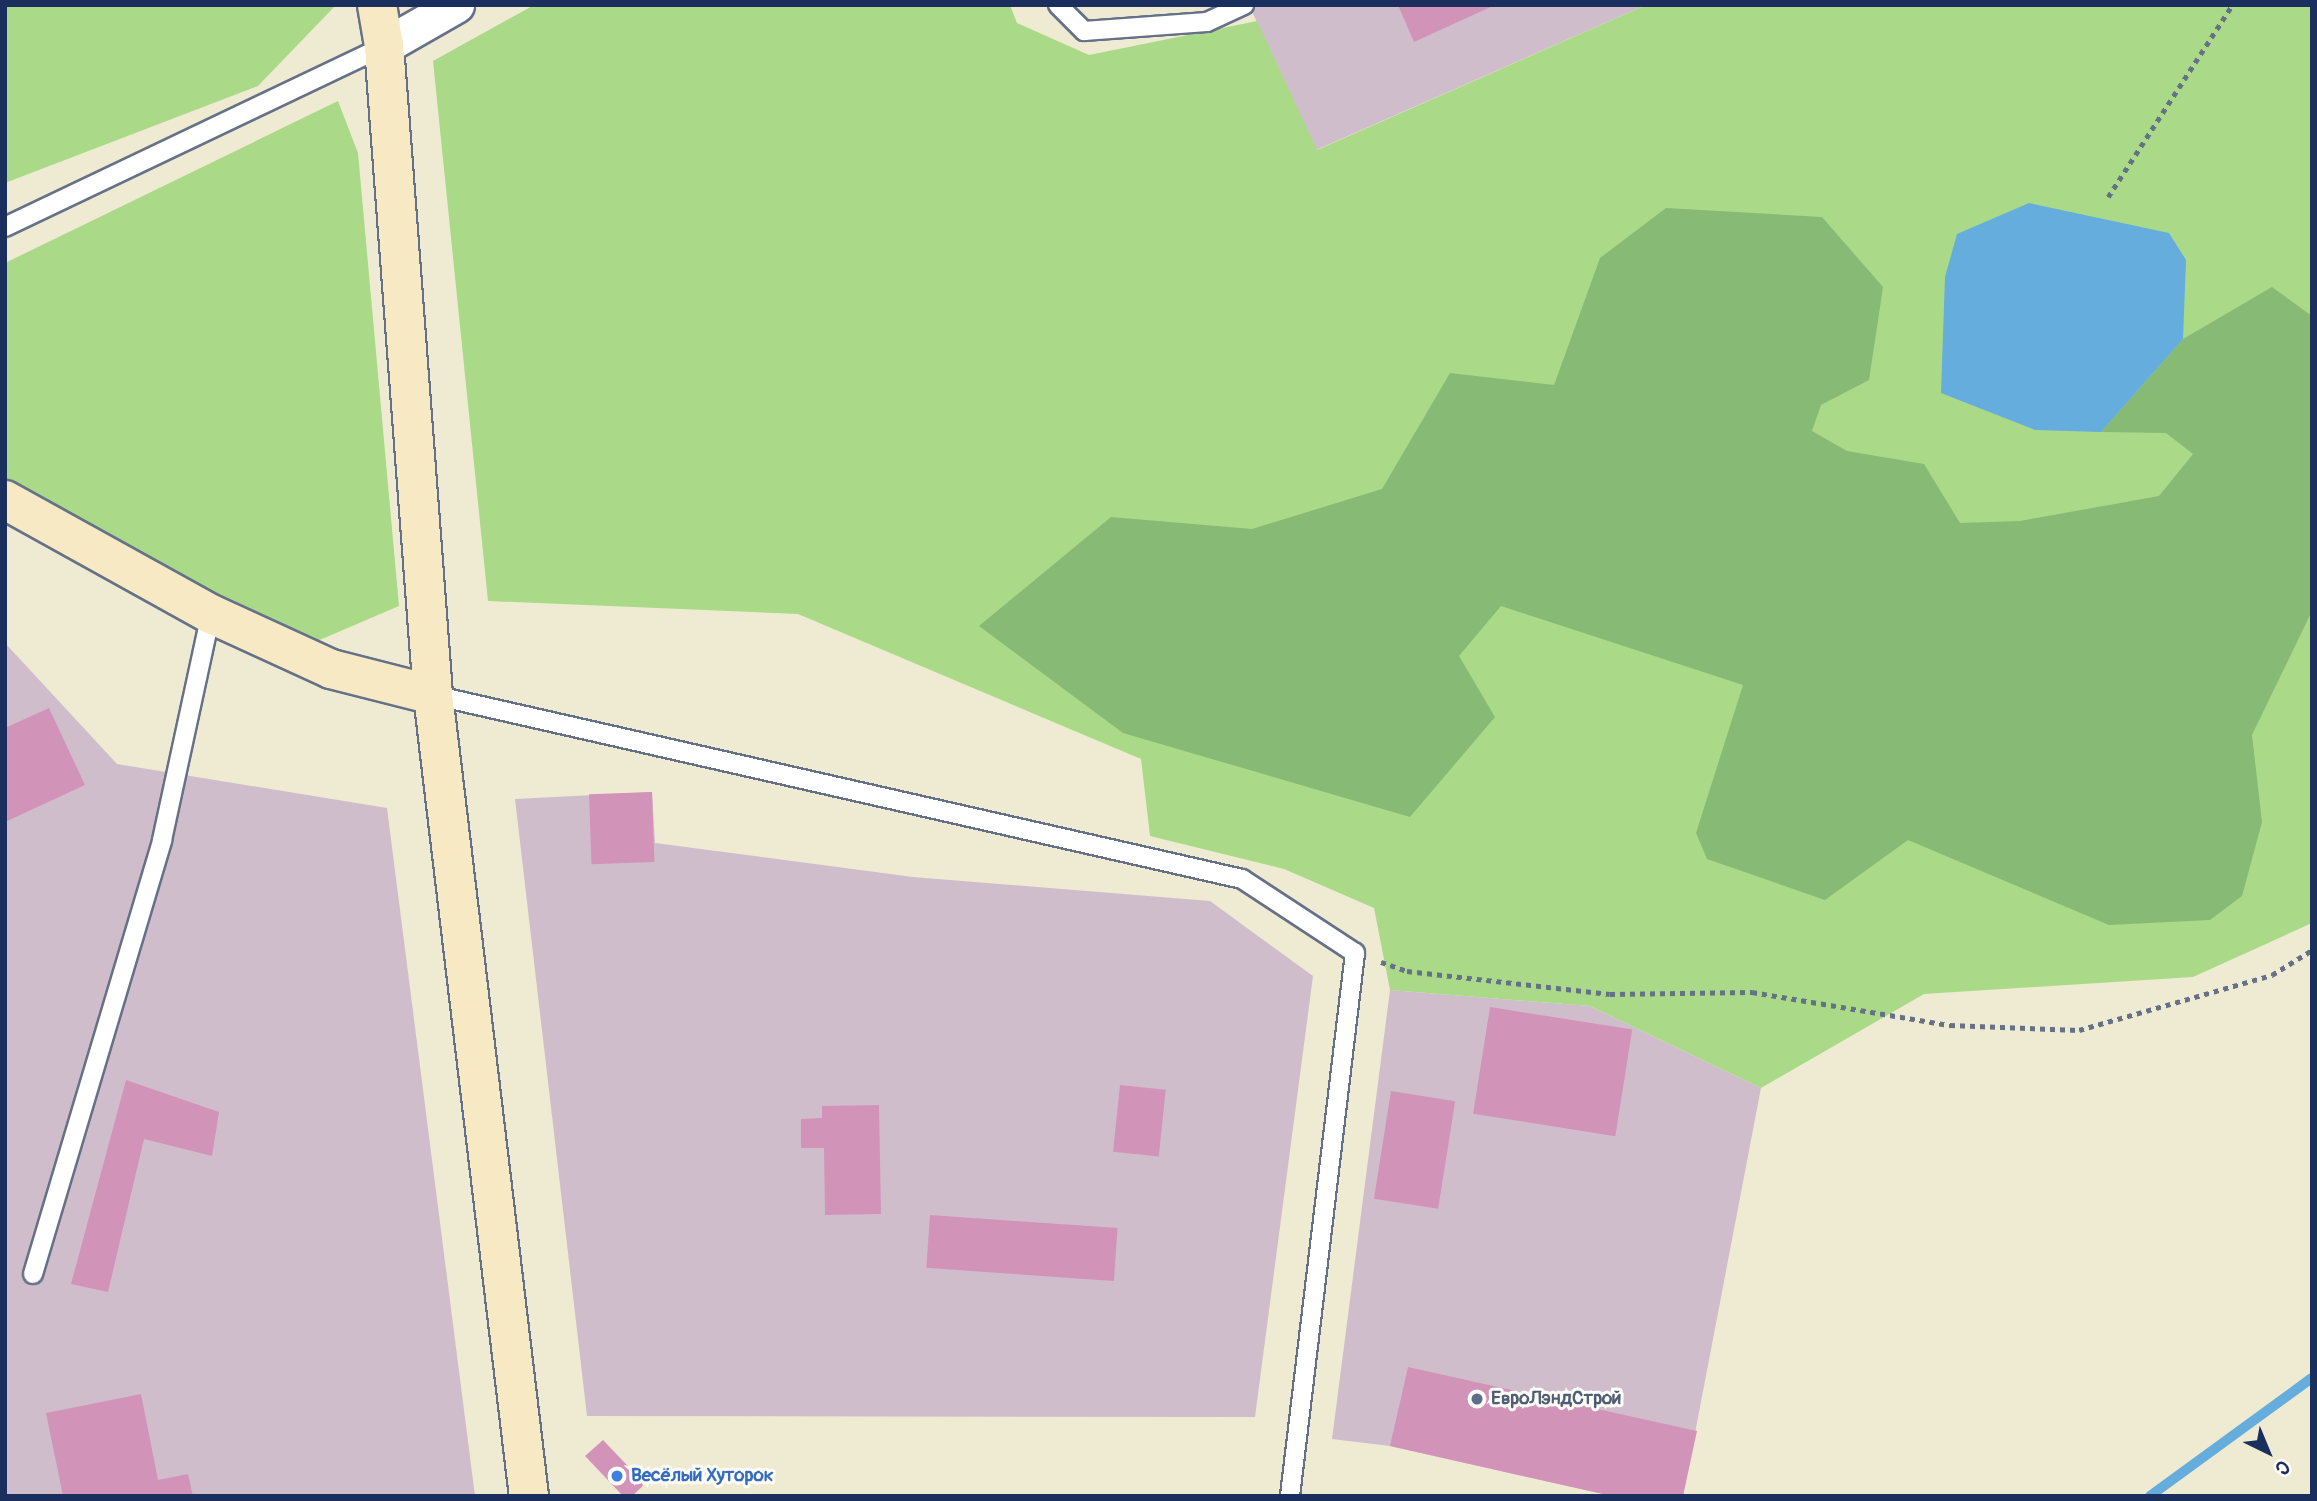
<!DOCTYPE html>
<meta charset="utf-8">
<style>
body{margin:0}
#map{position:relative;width:2317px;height:1501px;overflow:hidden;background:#efebd2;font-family:Pangolin,sans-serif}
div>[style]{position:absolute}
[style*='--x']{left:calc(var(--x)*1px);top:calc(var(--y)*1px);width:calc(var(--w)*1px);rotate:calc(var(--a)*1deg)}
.industrial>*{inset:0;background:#d0bdcc}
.green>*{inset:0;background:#aada88}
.forest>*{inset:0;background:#87ba74}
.water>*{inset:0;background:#65addc}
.stream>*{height:10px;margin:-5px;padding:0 5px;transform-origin:5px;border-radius:5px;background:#65addc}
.building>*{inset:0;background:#d293b9;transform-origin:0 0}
.path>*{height:4.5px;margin-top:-2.25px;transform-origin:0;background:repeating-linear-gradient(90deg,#657187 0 5px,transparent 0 10px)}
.roads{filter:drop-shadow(2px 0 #657187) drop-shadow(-2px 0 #657187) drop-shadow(0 2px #657187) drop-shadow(0 -2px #657187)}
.lane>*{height:18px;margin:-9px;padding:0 9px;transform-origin:9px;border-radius:9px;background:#fff}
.street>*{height:35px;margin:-17.5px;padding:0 17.5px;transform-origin:17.5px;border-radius:17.5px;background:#fff}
.secondary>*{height:38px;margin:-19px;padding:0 19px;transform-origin:19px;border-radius:19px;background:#f7e9c3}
.dots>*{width:19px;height:19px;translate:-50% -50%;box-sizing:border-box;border:4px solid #fdfcf7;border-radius:50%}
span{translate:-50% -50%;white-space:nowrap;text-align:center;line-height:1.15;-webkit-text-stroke:6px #fdfcf7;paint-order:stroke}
.service-label{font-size:19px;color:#4e5e75;font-weight:700}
.left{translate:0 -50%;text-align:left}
.shop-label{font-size:19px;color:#366cbe;font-weight:700}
.frame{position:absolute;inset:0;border:7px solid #1b2f5e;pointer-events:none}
.north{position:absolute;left:2233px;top:1417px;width:70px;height:70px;-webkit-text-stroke:5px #fdfcf7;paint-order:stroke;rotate:137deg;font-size:19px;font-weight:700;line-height:28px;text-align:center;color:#1b2f5e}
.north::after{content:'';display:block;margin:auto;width:24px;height:32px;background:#1b2f5e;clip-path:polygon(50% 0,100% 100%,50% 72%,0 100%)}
</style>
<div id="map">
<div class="industrial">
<i style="clip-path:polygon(1249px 5px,1646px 5px,1316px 150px)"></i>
<i style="clip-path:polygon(5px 643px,117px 764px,387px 808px,475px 1496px,5px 1496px)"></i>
<i style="clip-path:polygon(652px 792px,655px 843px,913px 877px,1210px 901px,1313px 976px,1255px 1417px,587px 1416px,515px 799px)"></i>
<i style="clip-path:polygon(1390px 990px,1590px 1006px,1761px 1088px,1683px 1496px,1612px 1496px,1390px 1446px,1332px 1439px)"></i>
</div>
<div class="green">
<i style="clip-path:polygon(5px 5px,336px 5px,258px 86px,5px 183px)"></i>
<i style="clip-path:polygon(534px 5px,1010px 5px,1017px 23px,1089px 55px,1257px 21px,1317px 150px,1646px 5px,2312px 5px,2312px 923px,2193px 977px,1924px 994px,1761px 1088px,1590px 1006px,1390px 990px,1374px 908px,1284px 869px,1150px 836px,1141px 759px,798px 614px,488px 601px,433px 61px)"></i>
<i style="clip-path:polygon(338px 101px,358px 153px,399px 606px,308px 645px,5px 479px,5px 263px)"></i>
</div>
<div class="forest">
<i style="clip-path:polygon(1666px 208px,1822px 217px,1883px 287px,1869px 380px,1821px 405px,1812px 431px,1847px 451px,1924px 464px,1960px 523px,2020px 521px,2159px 496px,2193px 454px,2166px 433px,2101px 432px,2183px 339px,2272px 287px,2312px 316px,2312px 611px,2252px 735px,2262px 822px,2242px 896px,2210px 920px,2109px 925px,1908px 840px,1825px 900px,1707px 859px,1696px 833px,1743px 685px,1501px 606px,1459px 656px,1495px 717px,1410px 817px,1123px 733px,979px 626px,1111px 517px,1252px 529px,1382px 489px,1450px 373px,1554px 385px,1600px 258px)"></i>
</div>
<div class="water">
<i style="clip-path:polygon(2029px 203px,2169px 233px,2186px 260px,2183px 339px,2101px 432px,2035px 430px,1941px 393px,1945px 277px,1957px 234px)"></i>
</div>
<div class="stream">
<i style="--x:2150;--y:1496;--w:200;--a:-36.1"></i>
</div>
<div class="building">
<i style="clip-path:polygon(1398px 5px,1495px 5px,1414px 42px)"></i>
<i style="clip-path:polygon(49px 708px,85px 785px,5px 822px,5px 728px)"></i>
<i style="left:652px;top:792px;width:70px;height:63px;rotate:88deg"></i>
<i style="left:1490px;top:1007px;width:144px;height:108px;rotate:9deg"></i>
<i style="clip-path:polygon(126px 1080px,219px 1112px,212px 1156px,144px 1139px,108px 1292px,71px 1284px)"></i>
<i style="left:1120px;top:1085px;width:46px;height:67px;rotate:6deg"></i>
<i style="left:1391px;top:1091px;width:65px;height:109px;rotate:9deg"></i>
<i style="clip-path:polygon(879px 1105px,881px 1214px,825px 1215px,824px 1148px,801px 1148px,801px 1119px,822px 1118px,822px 1106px)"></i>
<i style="left:930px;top:1215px;width:188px;height:53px;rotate:4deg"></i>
<i style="clip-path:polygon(1408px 1367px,1697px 1431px,1683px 1496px,1612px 1496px,1390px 1446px)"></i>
<i style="clip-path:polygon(141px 1394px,158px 1480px,188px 1474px,193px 1496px,63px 1496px,46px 1413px)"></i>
<i style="clip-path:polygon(603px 1440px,645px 1484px,632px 1496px,623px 1496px,585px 1456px)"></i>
</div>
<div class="path">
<i style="--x:2108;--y:197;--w:229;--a:-57.1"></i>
<i style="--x:1381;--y:962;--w:28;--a:19"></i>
<i style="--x:1407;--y:971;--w:204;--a:6.5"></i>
<i style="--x:1610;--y:994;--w:142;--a:-0.8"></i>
<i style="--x:1752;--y:992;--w:201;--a:9.5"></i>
<i style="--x:1950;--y:1025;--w:129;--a:2.2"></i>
<i style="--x:2079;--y:1030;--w:201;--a:-15.9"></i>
<i style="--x:2272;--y:975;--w:47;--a:-32"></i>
</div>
<div class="roads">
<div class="lane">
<i style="--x:1058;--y:5;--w:37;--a:45"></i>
<i style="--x:1084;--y:31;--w:123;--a:-4.2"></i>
<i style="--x:1207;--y:22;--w:41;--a:-24.7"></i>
<i style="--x:5;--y:227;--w:420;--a:-25.5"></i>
<i style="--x:433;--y:695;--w:830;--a:12.81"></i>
<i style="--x:1242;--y:879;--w:135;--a:33.2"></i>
<i style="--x:1355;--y:953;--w:547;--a:96.83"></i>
<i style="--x:33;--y:1274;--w:453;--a:-73.4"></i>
<i style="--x:162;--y:840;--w:231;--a:-77.8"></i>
</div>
<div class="street">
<i style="--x:384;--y:46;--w:83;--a:-29.7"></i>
</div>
<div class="secondary">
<i style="--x:377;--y:5;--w:42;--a:80.3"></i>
<i style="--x:384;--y:46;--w:651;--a:85.68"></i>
<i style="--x:433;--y:695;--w:807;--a:83.17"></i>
<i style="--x:5;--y:500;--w:235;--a:29"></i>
<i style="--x:211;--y:614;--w:132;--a:24.6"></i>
<i style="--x:331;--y:669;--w:105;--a:14.3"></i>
</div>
</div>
<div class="dots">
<i style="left:1477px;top:1399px;background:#5c6f8a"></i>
<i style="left:617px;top:1476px;background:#3f7fe0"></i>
</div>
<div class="service-label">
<span class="left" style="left:1491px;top:1399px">ЕвроЛэндСтрой</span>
</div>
<div class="shop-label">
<span class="left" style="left:631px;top:1476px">Весёлый Хуторок</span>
</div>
<div class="frame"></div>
<div class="north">С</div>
</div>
